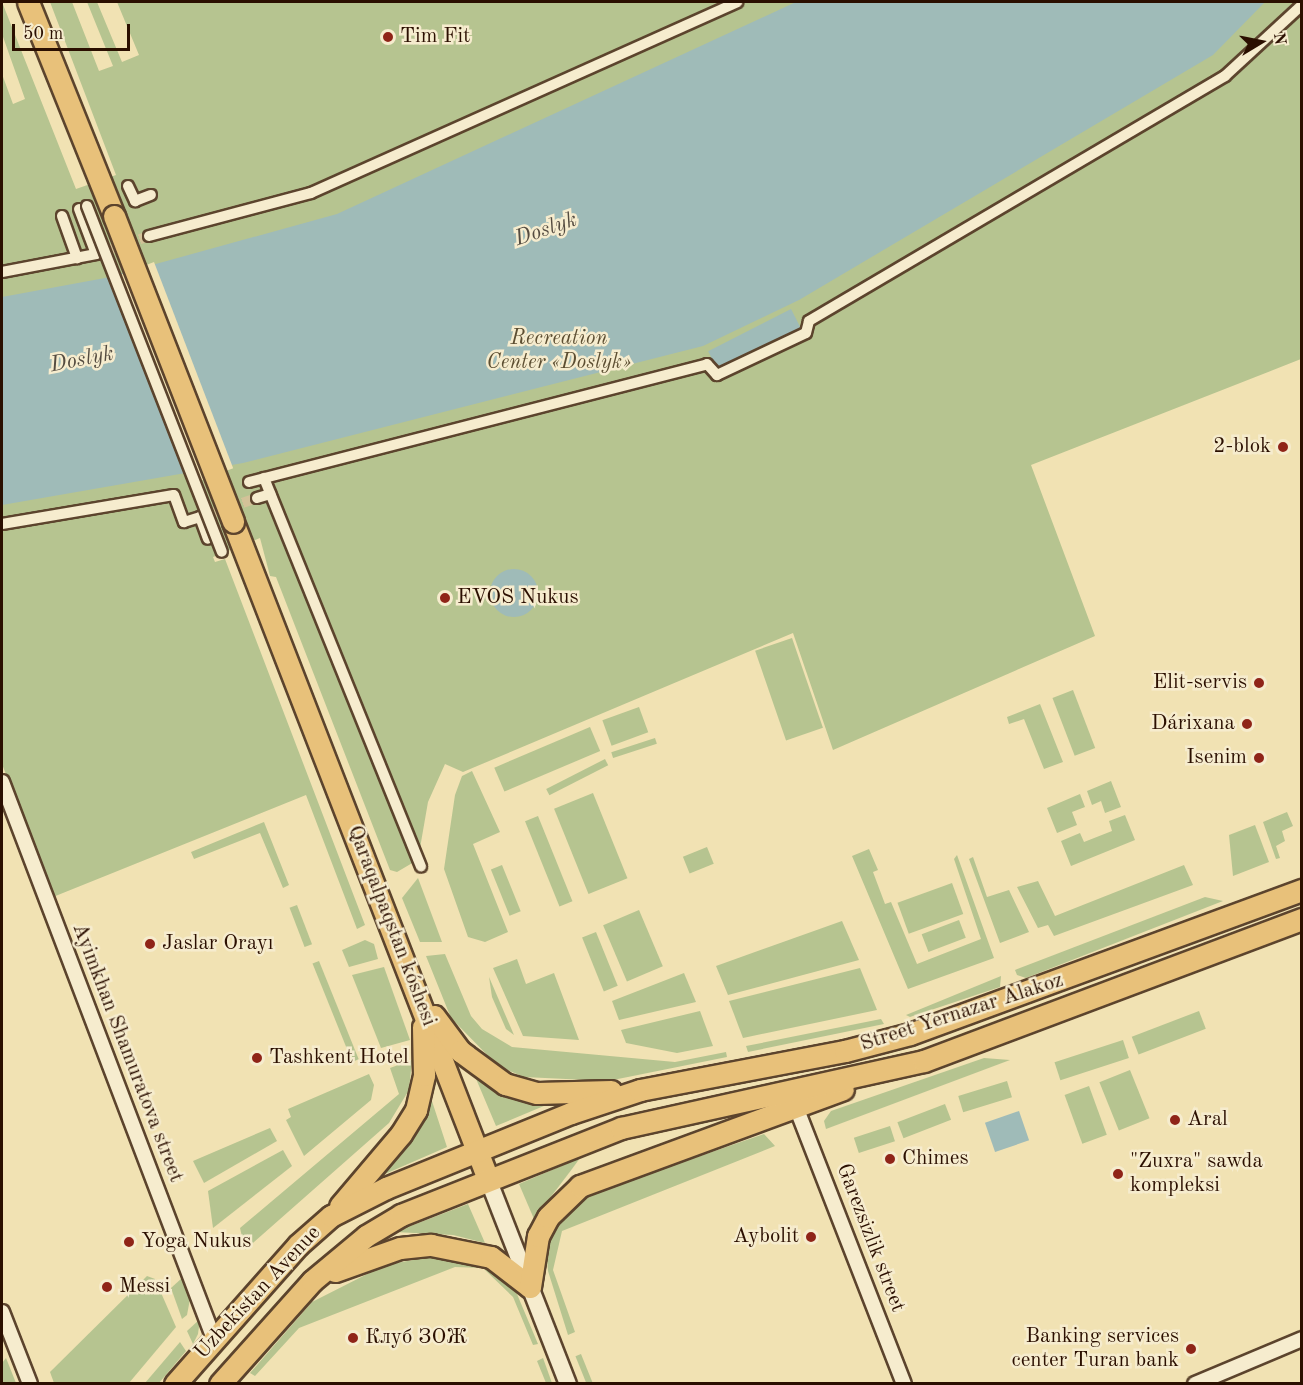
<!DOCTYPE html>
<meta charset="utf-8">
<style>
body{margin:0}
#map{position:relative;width:1303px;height:1385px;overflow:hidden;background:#f1e2b3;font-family:"Old Standard TT",serif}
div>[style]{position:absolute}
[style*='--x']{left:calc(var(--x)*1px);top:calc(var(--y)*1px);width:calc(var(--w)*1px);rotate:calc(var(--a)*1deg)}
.green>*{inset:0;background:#b6c490;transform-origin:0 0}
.water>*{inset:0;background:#9fbbb8;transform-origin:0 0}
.round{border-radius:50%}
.pier>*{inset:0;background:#f1e2b3;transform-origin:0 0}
.pedestrian-tunnel>*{height:10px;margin-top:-5px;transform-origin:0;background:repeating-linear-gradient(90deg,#d3c298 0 10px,transparent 0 15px)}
.roads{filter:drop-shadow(2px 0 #5c442d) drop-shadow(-2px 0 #5c442d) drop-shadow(0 2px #5c442d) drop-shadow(0 -2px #5c442d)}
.pedestrian>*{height:10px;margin:-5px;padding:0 5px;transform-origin:5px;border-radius:5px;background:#f6ecce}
.minor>*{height:14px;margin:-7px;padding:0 7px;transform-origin:7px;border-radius:7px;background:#f6ecce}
.tertiary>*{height:16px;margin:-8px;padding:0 8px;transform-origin:8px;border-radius:8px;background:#f6ecce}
.primary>*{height:21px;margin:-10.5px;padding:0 10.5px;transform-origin:10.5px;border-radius:10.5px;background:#e8c17a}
.bridges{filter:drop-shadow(2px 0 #5c442d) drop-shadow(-2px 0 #5c442d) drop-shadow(0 2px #5c442d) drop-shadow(0 -2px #5c442d)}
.pedestrian-bridge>*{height:10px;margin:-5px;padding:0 5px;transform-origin:5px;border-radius:5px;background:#f6ecce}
.primary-bridge>*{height:21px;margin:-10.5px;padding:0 10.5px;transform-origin:10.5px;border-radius:10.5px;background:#e8c17a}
.dots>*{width:16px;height:16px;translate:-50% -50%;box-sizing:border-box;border:3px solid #f6ecce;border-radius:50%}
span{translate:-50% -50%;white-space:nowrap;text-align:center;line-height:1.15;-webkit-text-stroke:5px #f6ecce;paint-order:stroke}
.poi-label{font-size:21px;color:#2b0f00}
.left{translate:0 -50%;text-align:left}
.right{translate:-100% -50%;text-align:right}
.park-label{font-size:21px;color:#5c4e32;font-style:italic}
.street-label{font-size:21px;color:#2b0f00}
.water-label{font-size:22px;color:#544b40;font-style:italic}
.frame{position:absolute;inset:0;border:3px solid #2b0f00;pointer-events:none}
.north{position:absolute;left:1231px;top:12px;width:60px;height:60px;-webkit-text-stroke:4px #f6ecce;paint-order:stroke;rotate:80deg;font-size:16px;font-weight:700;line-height:24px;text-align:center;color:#2b0f00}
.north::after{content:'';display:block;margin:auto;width:21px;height:27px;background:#2b0f00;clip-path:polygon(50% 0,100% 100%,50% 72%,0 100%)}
.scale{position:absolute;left:12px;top:24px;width:118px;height:27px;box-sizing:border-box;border:3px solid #2b0f00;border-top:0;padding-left:8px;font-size:18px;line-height:21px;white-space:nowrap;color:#2b0f00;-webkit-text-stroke:4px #f6ecce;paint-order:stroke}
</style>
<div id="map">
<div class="green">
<i style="clip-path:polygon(2px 2px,76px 189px,116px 175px,50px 2px,72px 2px,99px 71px,113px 66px,87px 2px,97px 2px,122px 62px,139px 55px,117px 2px,1301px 2px,1301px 359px,1031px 465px,1095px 636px,833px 750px,793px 633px,463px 772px,445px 764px,428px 802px,420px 848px,410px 851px,414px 862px,397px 872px,390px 870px,276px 577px,270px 576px,260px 538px,213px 557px,215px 562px,225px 559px,365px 925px,357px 929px,306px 795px,53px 897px,2px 764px,2px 74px,13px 104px,25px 99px,2px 34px)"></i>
<i style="left:792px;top:638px;width:95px;height:39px;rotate:71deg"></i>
<i style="left:1073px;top:690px;width:62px;height:22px;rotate:69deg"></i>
<i style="clip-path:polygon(1040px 704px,1063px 762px,1044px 769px,1024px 719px,1009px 724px,1007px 717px)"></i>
<i style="left:639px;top:707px;width:27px;height:39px;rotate:70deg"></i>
<i style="left:590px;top:727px;width:26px;height:104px;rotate:67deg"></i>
<i style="left:655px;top:738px;width:6px;height:46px;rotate:72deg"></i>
<i style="left:605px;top:759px;width:7px;height:66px;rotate:63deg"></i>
<i style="clip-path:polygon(472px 771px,500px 832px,473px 844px,508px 932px,485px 942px,468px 937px,444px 869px,455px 795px,462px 776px)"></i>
<i style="clip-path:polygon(1111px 781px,1121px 807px,1105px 813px,1101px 801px,1092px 805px,1087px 791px)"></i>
<i style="left:593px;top:793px;width:92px;height:42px;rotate:68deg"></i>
<i style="clip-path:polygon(1080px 794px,1085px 807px,1072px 812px,1077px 825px,1057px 833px,1047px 808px)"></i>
<i style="clip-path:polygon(1287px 812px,1293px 826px,1282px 831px,1285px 841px,1276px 846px,1280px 858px,1276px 859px,1263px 822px)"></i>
<i style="clip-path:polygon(1125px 815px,1135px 840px,1071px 866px,1061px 841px,1080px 833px,1084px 842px,1112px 831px,1109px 821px)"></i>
<i style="left:538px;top:816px;width:92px;height:14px;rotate:68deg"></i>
<i style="clip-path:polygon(264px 822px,289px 885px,283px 888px,260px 833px,194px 859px,191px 852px)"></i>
<i style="clip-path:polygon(1255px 825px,1269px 862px,1233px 876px,1229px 835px)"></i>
<i style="left:707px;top:847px;width:18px;height:26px;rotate:68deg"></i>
<i style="clip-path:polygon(869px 849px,878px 870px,873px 872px,885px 904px,891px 902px,917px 964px,981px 939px,954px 859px,957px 855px,994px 958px,908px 989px,852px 856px)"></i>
<i style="clip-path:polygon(973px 857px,987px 897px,1009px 890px,1029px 932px,1000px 943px,969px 859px)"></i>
<i style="left:502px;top:865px;width:50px;height:12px;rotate:68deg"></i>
<i style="clip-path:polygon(1184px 865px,1193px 885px,1054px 936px,1048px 925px,1038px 928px,1017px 887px,1038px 881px,1055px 916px)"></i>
<i style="clip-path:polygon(418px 878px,442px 942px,420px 942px,402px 898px)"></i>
<i style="left:952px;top:883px;width:33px;height:58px;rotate:70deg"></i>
<i style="clip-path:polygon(1205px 897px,1223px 901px,1026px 978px,1017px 975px,1015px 970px)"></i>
<i style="left:297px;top:905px;width:42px;height:8px;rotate:69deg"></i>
<i style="left:639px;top:910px;width:61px;height:39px;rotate:67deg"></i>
<i style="left:959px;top:920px;width:19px;height:40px;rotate:69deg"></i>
<i style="clip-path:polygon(842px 921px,859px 960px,728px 995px,716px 966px)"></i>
<i style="left:596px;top:932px;width:58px;height:15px;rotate:68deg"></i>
<i style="clip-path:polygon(365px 940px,374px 944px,378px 959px,349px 967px,342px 950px)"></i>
<i style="clip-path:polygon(445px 954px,471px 1016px,482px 1029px,512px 1047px,675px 1062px,726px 1052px,727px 1057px,608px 1081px,524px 1077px,498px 1066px,451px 1018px,426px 956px)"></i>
<i style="clip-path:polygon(517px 959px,526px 984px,554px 973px,579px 1040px,523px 1036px,493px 968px)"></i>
<i style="left:319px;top:961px;width:106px;height:7px;rotate:68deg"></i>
<i style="clip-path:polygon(384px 967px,410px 1040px,381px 1048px,352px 975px)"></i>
<i style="clip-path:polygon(860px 968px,877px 1010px,743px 1038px,729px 1001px)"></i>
<i style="clip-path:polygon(684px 973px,696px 1002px,619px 1020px,612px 1001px)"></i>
<i style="clip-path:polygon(1001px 976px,1000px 987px,910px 1017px,906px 1015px)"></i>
<i style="clip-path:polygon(489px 977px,514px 1035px,506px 1029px,492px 997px)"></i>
<i style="clip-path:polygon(700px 1011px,713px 1046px,677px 1053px,626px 1043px,621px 1030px)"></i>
<i style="left:1199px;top:1011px;width:19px;height:72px;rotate:69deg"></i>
<i style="clip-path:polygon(881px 1019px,884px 1024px,748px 1052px,746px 1046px)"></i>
<i style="left:1123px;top:1040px;width:19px;height:72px;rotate:72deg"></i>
<i style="clip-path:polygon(984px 1058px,1010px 1060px,826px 1129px,824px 1121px,831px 1111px)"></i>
<i style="clip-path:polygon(412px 1060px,409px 1090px,389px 1123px,245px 1250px,240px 1228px,399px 1094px,390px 1068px)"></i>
<i style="left:1130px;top:1070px;width:52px;height:33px;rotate:68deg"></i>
<i style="clip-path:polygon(369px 1074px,374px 1085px,371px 1100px,304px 1156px,286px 1120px,291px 1117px,288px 1109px)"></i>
<i style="clip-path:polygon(474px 1074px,522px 1101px,551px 1103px,496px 1126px)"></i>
<i style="left:1007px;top:1081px;width:17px;height:51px;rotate:73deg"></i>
<i style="left:1089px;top:1086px;width:52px;height:26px;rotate:70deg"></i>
<i style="clip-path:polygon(429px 1092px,447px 1147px,385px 1174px,410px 1144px,425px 1117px)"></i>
<i style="left:945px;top:1104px;width:17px;height:51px;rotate:69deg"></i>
<i style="left:890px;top:1126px;width:16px;height:38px;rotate:72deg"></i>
<i style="clip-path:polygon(270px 1128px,277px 1141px,204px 1183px,193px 1161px)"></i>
<i style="clip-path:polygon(764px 1134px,775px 1146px,562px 1231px,553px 1270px,575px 1332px,568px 1335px,548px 1271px,546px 1248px,554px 1222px,584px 1196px)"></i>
<i style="clip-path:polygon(283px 1150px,292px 1166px,213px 1228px,208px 1191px)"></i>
<i style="clip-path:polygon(580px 1158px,572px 1169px,534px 1219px,519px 1184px)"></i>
<i style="clip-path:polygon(468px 1204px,485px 1243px,453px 1235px,395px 1232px)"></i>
<i style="clip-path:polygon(441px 1255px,491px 1265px,517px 1294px,538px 1344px,533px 1345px,513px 1297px,483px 1268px,455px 1267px,299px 1328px,255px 1376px,250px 1373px,312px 1302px,385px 1265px)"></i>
<i style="clip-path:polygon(147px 1276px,155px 1279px,176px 1327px,129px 1383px,54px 1383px,50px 1372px)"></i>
<i style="clip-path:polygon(182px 1278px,190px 1299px,187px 1315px,182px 1319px,171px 1288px)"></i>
<i style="clip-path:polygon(200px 1319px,198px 1334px,193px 1344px,187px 1331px)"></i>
<i style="clip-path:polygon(180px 1342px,186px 1351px,159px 1383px,145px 1383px)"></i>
<i style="left:581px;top:1354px;width:31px;height:6px;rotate:68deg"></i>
<i style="clip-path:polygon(6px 1358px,16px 1383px,2px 1383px,2px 1363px)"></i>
<i style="clip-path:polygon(543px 1358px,552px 1383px,546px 1383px,537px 1361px)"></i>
</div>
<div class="water">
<i style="clip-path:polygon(796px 2px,1265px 2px,1213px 55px,799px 300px,703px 346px,243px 463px,2px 505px,2px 297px,105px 278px,337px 214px)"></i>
<i style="left:791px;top:309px;width:22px;height:93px;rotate:63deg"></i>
<i class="round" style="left:490px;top:569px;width:48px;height:48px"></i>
<i style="left:1019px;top:1111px;width:31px;height:36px;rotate:71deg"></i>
</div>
<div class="pier">
<i style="left:154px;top:262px;width:221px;height:46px;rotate:69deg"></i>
</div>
<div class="pedestrian-tunnel">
<i style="--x:97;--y:254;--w:55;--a:-19.1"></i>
<i style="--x:200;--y:517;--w:60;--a:-18.4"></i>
</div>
<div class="roads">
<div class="pedestrian">
<i style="--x:128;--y:186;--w:17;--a:65"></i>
<i style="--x:135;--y:201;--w:17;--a:-21"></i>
<i style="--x:62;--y:216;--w:45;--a:70.3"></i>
<i style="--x:149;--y:236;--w:168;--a:-14.9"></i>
<i style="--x:311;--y:193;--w:467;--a:-24.1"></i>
<i style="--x:2;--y:272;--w:96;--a:-10.8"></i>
<i style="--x:96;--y:254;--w:48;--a:-110.7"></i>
<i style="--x:264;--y:478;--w:419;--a:68"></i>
<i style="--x:249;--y:482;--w:473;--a:-14.4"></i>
<i style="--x:707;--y:364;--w:15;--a:48"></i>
<i style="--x:717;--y:375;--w:98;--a:-25.3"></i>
<i style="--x:806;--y:333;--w:12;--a:-76"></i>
<i style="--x:809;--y:321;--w:483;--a:-30.5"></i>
<i style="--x:1225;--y:76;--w:105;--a:-42.7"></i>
<i style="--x:257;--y:498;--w:14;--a:-17"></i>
<i style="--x:2;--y:524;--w:174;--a:-9.6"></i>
<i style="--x:174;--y:495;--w:29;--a:70"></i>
<i style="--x:184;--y:522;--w:17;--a:-17"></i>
<i style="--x:200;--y:517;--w:23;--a:70"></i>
</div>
<div class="minor">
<i style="--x:2;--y:782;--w:596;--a:69.16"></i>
<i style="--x:790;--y:1103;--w:7;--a:34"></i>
<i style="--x:796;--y:1107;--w:297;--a:68.7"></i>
<i style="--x:2;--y:1312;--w:77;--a:68.7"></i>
<i style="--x:1195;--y:1384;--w:116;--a:-22.8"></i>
</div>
<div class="tertiary">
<i style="--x:488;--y:1179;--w:220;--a:68.7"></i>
</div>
<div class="primary">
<i style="--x:28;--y:2;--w:231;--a:68.1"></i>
<i style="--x:233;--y:522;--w:705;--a:68.79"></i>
<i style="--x:434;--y:1016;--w:44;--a:53.4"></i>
<i style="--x:460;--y:1051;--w:56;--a:36.3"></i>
<i style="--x:505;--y:1084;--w:33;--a:16"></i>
<i style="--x:537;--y:1093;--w:74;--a:-1.5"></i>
<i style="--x:340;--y:1206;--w:94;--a:-49.7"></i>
<i style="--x:401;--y:1134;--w:28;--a:-58"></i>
<i style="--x:416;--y:1110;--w:36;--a:-77"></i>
<i style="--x:424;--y:1075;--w:48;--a:-91.2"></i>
<i style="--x:335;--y:1271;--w:69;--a:-19.5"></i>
<i style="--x:400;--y:1248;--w:31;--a:-6"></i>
<i style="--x:431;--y:1245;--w:61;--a:11.3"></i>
<i style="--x:491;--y:1257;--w:49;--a:37.6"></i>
<i style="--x:530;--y:1287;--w:52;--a:-81.1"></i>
<i style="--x:538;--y:1236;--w:21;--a:-62"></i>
<i style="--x:548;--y:1217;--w:45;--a:-44.1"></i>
<i style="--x:580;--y:1186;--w:280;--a:-20.2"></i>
<i style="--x:175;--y:1384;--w:186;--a:-48.5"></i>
<i style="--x:298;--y:1245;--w:44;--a:-41.3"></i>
<i style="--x:331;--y:1216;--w:62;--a:-27"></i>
<i style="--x:386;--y:1188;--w:200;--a:-22.1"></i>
<i style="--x:571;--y:1113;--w:73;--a:-18.4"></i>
<i style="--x:640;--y:1090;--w:209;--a:-10.8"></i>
<i style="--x:845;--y:1051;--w:67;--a:-14.7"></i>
<i style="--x:910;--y:1034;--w:418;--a:-20.2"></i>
<i style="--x:220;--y:1384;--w:138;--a:-48.2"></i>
<i style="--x:312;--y:1281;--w:70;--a:-39.8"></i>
<i style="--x:366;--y:1236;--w:41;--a:-31"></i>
<i style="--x:401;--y:1215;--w:237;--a:-21.6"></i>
<i style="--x:621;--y:1128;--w:310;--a:-12.5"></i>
<i style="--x:924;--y:1061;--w:404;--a:-20.6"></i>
</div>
</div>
<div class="bridges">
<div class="pedestrian-bridge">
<i style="--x:87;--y:206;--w:371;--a:68.7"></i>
</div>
<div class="primary-bridge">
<i style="--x:114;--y:216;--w:328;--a:68.7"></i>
</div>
</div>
<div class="dots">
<i style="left:388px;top:37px;background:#8f2418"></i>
<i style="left:1283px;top:447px;background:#8f2418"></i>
<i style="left:445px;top:598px;background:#8f2418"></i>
<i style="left:1259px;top:683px;background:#8f2418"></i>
<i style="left:1247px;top:724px;background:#8f2418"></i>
<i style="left:1259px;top:758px;background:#8f2418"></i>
<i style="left:150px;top:944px;background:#8f2418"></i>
<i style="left:257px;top:1058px;background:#8f2418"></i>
<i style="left:1175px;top:1120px;background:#8f2418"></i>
<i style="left:890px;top:1159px;background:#8f2418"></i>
<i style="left:1118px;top:1174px;background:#8f2418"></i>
<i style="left:811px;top:1237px;background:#8f2418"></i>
<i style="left:129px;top:1242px;background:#8f2418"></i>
<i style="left:107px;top:1287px;background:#8f2418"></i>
<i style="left:353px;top:1338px;background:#8f2418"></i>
<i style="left:1191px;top:1349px;background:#8f2418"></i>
</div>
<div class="poi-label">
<span class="left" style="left:400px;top:37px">Tim Fit</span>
<span class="right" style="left:1271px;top:447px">2-blok</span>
<span class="left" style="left:457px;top:598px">EVOS Nukus</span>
<span class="right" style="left:1247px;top:683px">Elit-servis</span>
<span class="right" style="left:1235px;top:724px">Dárixana</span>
<span class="right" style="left:1247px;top:758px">Isenim</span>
<span class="left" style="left:162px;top:944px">Jaslar Orayı</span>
<span class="left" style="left:269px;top:1058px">Tashkent Hotel</span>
<span class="left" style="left:1187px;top:1120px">Aral</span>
<span class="left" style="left:902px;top:1159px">Chimes</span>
<span class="left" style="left:1130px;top:1174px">"Zuxra" sawda<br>kompleksi</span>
<span class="right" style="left:799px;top:1237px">Aybolit</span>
<span class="left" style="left:141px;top:1242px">Yoga Nukus</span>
<span class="left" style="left:119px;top:1287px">Messi</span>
<span class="right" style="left:1179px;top:1349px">Banking services<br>center Turan bank</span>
<span class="left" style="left:365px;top:1338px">Клуб ЗОЖ</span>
</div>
<div class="park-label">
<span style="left:559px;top:351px">Recreation<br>Center «Doslyk»</span>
</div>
<div class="street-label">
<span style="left:391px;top:926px;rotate:69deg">Qaraqalpaqstan kóshesi</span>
<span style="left:962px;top:1013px;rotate:-18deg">Street Yernazar Alakoz</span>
<span style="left:127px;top:1053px;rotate:69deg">Ayimkhan Shamuratova street</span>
<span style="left:870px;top:1238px;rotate:69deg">Garezsizlik street</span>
<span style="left:258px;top:1293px;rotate:-47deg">Uzbekistan Avenue</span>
</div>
<div class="water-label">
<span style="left:546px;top:230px;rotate:-19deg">Doslyk</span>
<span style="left:82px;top:360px;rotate:-11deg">Doslyk</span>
</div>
<div class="frame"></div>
<div class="north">N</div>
<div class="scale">50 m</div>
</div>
